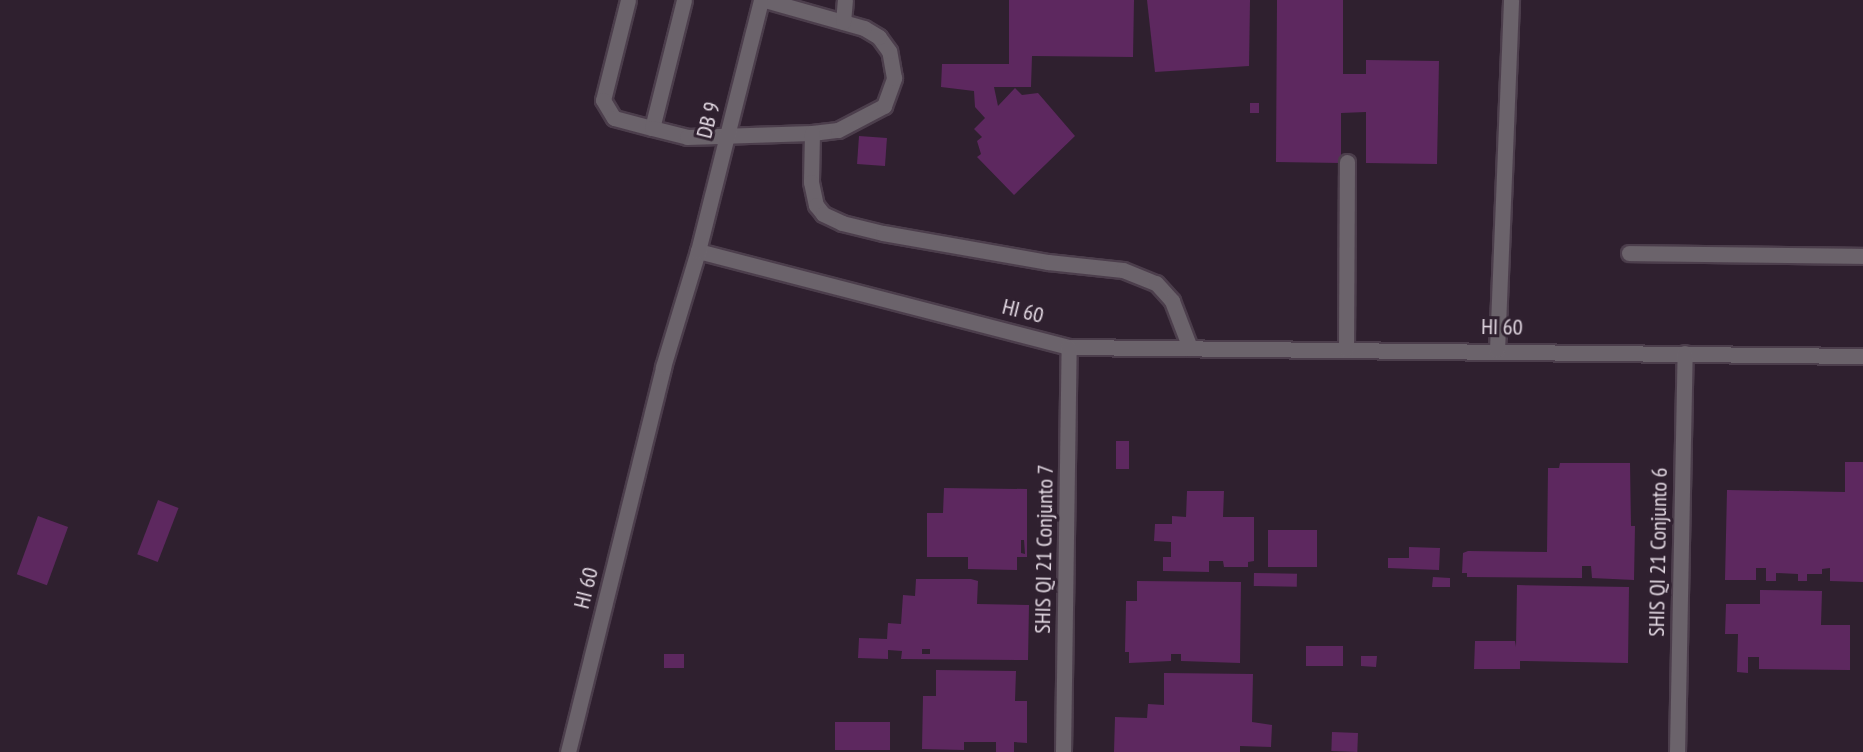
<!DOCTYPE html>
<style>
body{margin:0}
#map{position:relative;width:1863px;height:752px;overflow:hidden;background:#2f202f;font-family:"PT Sans Narrow",sans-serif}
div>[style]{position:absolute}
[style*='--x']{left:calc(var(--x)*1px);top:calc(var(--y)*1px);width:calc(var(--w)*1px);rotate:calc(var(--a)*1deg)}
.building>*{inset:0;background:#5d285f;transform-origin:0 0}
.roads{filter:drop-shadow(2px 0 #4c3e4c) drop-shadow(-2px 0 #4c3e4c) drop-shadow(0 2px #4c3e4c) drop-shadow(0 -2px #4c3e4c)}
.minor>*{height:15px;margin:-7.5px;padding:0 7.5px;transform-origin:7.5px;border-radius:7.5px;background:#6b636b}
span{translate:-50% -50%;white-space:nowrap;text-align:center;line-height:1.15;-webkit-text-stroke:6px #2f202f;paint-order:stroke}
.street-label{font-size:22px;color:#e5dbe5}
</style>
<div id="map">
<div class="building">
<i style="clip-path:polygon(1009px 0,1134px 0,1133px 57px,1032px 56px,1031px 87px,994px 87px,998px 106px,1015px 88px,1022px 95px,1038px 93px,1075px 136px,1014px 195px,977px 157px,981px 154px,977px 141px,982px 137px,974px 129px,985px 118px,975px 107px,974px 91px,941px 87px,942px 64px,1009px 64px)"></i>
<i style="clip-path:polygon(1147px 0,1250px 0,1249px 66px,1155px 72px)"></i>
<i style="clip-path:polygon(1277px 0,1343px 0,1343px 74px,1366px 74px,1366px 60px,1439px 61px,1437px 164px,1366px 163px,1366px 112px,1341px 113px,1341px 163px,1276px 162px)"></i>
<i style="left:1250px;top:103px;width:9px;height:10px"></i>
<i style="left:859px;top:136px;width:28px;height:28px;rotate:4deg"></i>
<i style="left:1116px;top:441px;width:13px;height:28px"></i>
<i style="clip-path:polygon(1845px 462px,1863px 462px,1863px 582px,1830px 581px,1830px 568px,1822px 569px,1822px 574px,1807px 574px,1807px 581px,1798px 581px,1798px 574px,1776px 573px,1776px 581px,1766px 581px,1766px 568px,1756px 568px,1756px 580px,1725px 580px,1727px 490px,1845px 492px)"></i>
<i style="clip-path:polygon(1560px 463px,1630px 463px,1631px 526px,1635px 526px,1634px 580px,1592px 578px,1591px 566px,1582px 566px,1582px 578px,1467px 577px,1467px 573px,1462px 573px,1463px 553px,1468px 551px,1547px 552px,1548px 468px,1559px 468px)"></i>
<i style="clip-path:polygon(evenodd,944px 488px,1027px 489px,1027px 557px,1017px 557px,1017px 570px,968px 569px,968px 557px,927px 557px,927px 513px,943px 513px,944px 488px,1021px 540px,1024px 540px,1025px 554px,1021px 553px,1021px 540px)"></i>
<i style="clip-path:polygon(1187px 491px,1224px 491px,1223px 517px,1254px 517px,1254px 561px,1248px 562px,1248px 567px,1224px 567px,1223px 561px,1209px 561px,1209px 572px,1163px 571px,1163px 557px,1171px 557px,1171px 542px,1154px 541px,1155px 524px,1172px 524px,1172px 516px,1186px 517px)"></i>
<i style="left:158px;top:500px;width:22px;height:58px;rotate:21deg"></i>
<i style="left:38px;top:516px;width:32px;height:62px;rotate:20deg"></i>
<i style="left:1268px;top:530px;width:49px;height:37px"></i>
<i style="clip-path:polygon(1409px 547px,1440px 548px,1439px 570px,1388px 568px,1388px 558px,1409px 558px)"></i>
<i style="left:1254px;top:573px;width:43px;height:13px;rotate:1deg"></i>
<i style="clip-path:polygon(1433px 577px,1450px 578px,1450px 587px,1432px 587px)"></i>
<i style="clip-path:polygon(evenodd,916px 579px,971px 579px,978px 581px,977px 604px,1029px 605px,1028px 660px,901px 659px,902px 651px,888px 650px,888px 659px,858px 658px,859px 638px,887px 639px,888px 623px,901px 624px,903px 595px,915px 596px,916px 579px,922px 649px,930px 649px,930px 654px,922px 654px,922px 649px)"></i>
<i style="clip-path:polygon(1137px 581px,1241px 582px,1240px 663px,1181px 661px,1181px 654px,1171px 654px,1171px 661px,1129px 663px,1129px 652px,1125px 652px,1126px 601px,1137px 601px)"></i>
<i style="clip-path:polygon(1517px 585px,1629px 587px,1628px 663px,1520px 661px,1520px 669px,1474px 669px,1475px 641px,1515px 641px,1516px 647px)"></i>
<i style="clip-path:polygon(1760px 590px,1822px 591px,1821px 625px,1850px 625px,1850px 670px,1759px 669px,1759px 657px,1748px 657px,1748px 673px,1737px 672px,1738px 634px,1725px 634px,1726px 604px,1760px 604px)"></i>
<i style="left:1306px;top:646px;width:37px;height:20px"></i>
<i style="left:664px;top:654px;width:20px;height:14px"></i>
<i style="clip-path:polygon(1361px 656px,1377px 656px,1376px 667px,1361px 666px)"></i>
<i style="clip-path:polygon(936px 670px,1016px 671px,1015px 701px,1027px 701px,1027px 743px,1014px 742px,1014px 752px,996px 752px,996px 742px,964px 742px,964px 750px,922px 749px,923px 696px,936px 696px)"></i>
<i style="clip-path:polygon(1164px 673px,1253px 674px,1252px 722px,1272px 725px,1271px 747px,1240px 746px,1240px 752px,1114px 752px,1115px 717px,1147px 718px,1148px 704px,1164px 705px)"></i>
<i style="left:835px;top:722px;width:55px;height:28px"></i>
<i style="left:1332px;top:732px;width:26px;height:19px;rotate:2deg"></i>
</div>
<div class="roads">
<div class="minor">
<i style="--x:628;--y:0;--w:103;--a:104"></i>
<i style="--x:603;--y:100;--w:21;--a:59"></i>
<i style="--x:614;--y:118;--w:39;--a:15"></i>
<i style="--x:684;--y:0;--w:132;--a:104"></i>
<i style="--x:652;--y:128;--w:36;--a:14"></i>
<i style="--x:687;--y:137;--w:125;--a:-1.8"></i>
<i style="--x:812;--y:133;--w:26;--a:-7"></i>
<i style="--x:838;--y:130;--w:52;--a:-27.6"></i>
<i style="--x:884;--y:106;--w:30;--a:-70"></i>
<i style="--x:894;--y:78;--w:27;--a:-100"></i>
<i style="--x:889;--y:51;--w:17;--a:-126"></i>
<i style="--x:879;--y:37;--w:17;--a:-149"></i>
<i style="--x:864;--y:28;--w:103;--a:-164.2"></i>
<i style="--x:843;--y:22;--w:22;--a:-85"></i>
<i style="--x:812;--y:133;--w:49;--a:91.2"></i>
<i style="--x:811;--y:182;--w:24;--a:78"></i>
<i style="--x:816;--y:205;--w:11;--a:52"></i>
<i style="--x:823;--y:214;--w:21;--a:25"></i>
<i style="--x:842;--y:223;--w:42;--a:13.7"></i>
<i style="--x:883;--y:233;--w:168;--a:10"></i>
<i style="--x:1048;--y:262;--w:75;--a:6.1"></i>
<i style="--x:1123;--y:270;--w:35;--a:22"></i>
<i style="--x:1156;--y:283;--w:24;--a:48"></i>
<i style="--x:1172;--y:301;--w:50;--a:69"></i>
<i style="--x:698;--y:251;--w:383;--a:14.5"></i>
<i style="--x:1069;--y:347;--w:794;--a:0.65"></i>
<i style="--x:1629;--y:253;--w:234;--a:0.7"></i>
<i style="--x:1346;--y:349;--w:187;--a:-89.7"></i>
<i style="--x:1497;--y:350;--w:350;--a:-87.7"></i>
<i style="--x:568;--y:752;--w:397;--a:-76.1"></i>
<i style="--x:663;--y:367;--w:121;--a:-73.2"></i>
<i style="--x:698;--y:251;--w:259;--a:-75.9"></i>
<i style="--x:1063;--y:752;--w:405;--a:-89.2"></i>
<i style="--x:1677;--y:752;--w:399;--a:-88.9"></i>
</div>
</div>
<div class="street-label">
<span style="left:708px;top:120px;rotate:-76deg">DB 9</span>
<span style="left:1023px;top:311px;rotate:14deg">HI 60</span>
<span style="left:1502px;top:327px;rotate:1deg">HI 60</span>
<span style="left:1044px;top:549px;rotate:-89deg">SHIS QI 21 Conjunto 7</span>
<span style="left:1658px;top:552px;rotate:-89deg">SHIS QI 21 Conjunto 6</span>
<span style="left:586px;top:588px;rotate:-76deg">HI 60</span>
</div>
</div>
